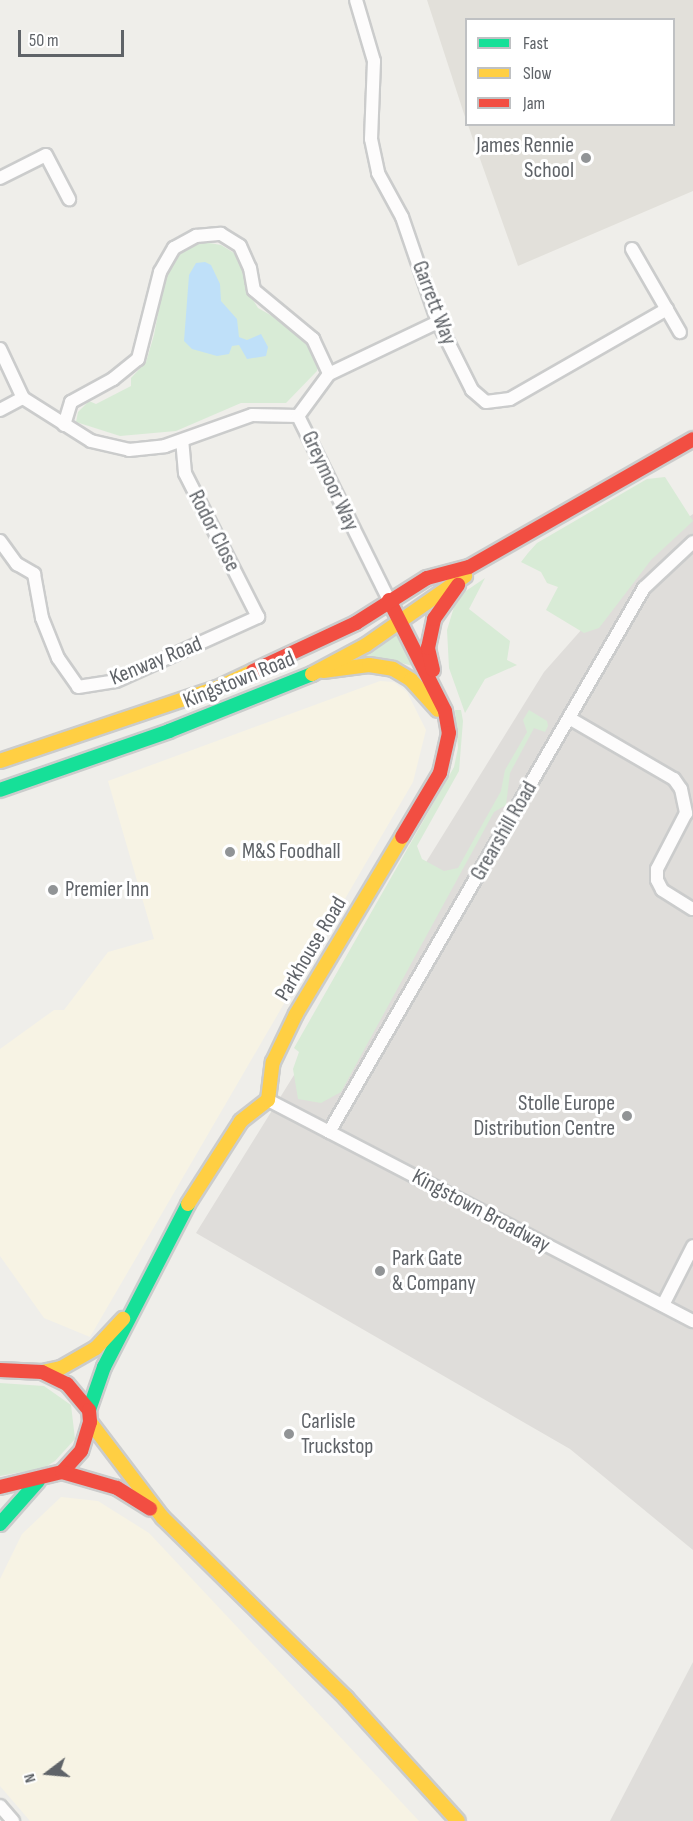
<!DOCTYPE html>
<style>
body{margin:0}
#map{position:relative;width:693px;height:1821px;overflow:hidden;background:#efeeea;font-family:"Sofia Sans Condensed",sans-serif}
div>[style]{position:absolute}
[style*='--x']{left:calc(var(--x)*1px);top:calc(var(--y)*1px);width:calc(var(--w)*1px);rotate:calc(var(--a)*1deg)}
.commercial>*{inset:0;background:#f7f3e4}
.industrial>*{inset:0;background:#dfddda}
.education>*{inset:0;background:#e2e0da}
.green>*{inset:0;background:#d8ebd6}
.water>*{inset:0;background:#bfe0f9}
.roads{filter:drop-shadow(2px 0 #cbcccc) drop-shadow(-2px 0 #cbcccc) drop-shadow(0 2px #cbcccc) drop-shadow(0 -2px #cbcccc)}
.street>*{height:12px;margin:-6px;padding:0 6px;transform-origin:6px;border-radius:6px;background:#fdfcfc}
.fast>*{height:14px;margin:-7px;padding:0 7px;transform-origin:7px;border-radius:7px;background:#16e098}
.slow>*{height:14px;margin:-7px;padding:0 7px;transform-origin:7px;border-radius:7px;background:#ffcf43}
.jam>*{height:14px;margin:-7px;padding:0 7px;transform-origin:7px;border-radius:7px;background:#f24e42}
.dots>*{width:16px;height:16px;translate:-50% -50%;box-sizing:border-box;border:3px solid #fff;border-radius:50%}
span{translate:-50% -50%;white-space:nowrap;text-align:center;line-height:1.15;-webkit-text-stroke:6px #fff;paint-order:stroke}
.poi-label{font-size:22px;color:#5f6368}
.right{translate:-100% -50%;text-align:right}
.left{translate:0 -50%;text-align:left}
.street-label{font-size:22px;color:#5f6368}
.legend{position:absolute;left:465px;top:18px;width:210px;height:108px;box-sizing:border-box;background:#fff;border:2px solid #bfc1c3;margin:0;padding:8px 10px;list-style:none;font-size:18px;color:#5f6368}
.legend li{display:flex;align-items:center;gap:12px;height:30px}
.legend b{width:30px;border:2px solid #bfc1c3}
.north{position:absolute;left:18px;top:1743px;width:60px;height:60px;-webkit-text-stroke:4px #fff;paint-order:stroke;rotate:254deg;font-size:16px;font-weight:700;line-height:24px;text-align:center;color:#5f6368}
.north::after{content:'';display:block;margin:auto;width:21px;height:27px;background:#5f6368;clip-path:polygon(50% 0,100% 100%,50% 72%,0 100%)}
.scale{position:absolute;left:18px;top:30px;width:106px;height:27px;box-sizing:border-box;border:3px solid #5f6368;border-top:0;padding-left:8px;font-size:18px;line-height:21px;white-space:nowrap;color:#5f6368;-webkit-text-stroke:4px #fff;paint-order:stroke}
</style>
<div id="map">
<div class="commercial">
<i style="clip-path:polygon(380px 681px,394px 682px,407px 692px,426px 730px,413px 782px,90px 1337px,44px 1318px,0 1256px,0 1049px,54px 1010px,64px 1010px,108px 952px,154px 939px,108px 781px)"></i>
<i style="clip-path:polygon(61px 1497px,98px 1501px,149px 1533px,419px 1821px,30px 1821px,0 1786px,0 1579px,22px 1534px)"></i>
</div>
<div class="industrial">
<i style="clip-path:polygon(693px 514px,693px 1550px,570px 1449px,196px 1233px,544px 672px,668px 532px)"></i>
<i style="clip-path:polygon(693px 1662px,693px 1821px,610px 1821px)"></i>
</div>
<div class="education">
<i style="clip-path:polygon(427px 0,693px 0,693px 191px,518px 266px,468px 125px,674px 124px,674px 20px,466px 20px,466px 120px)"></i>
</div>
<div class="green">
<i style="clip-path:polygon(198px 241px,221px 245px,234px 253px,243px 265px,248px 292px,258px 308px,297px 330px,318px 363px,317px 371px,286px 403px,241px 403px,176px 431px,120px 436px,76px 422px,78px 412px,89px 401px,96px 404px,131px 386px,131px 378px,146px 362px,154px 335px,167px 265px,180px 250px)"></i>
<i style="clip-path:polygon(665px 477px,693px 521px,651px 560px,599px 628px,584px 633px,546px 610px,558px 587px,547px 583px,541px 572px,521px 562px,528px 553px,537px 543px,647px 479px)"></i>
<i style="clip-path:polygon(485px 578px,469px 609px,510px 641px,507px 660px,517px 665px,485px 679px,465px 713px,449px 668px,447px 630px,457px 597px)"></i>
<i style="clip-path:polygon(396px 635px,413px 666px,378px 657px,355px 658px)"></i>
<i style="clip-path:polygon(455px 710px,461px 710px,463px 721px,459px 771px,417px 846px,422px 859px,444px 871px,458px 868px,501px 791px,505px 770px,527px 732px,523px 720px,529px 710px,547px 721px,548px 726px,545px 732px,534px 728px,510px 773px,506px 805px,494px 812px,341px 1092px,321px 1103px,298px 1099px,293px 1069px,299px 1052px,294px 1048px,454px 767px,458px 748px)"></i>
<i style="clip-path:polygon(0 1383px,44px 1386px,71px 1405px,75px 1439px,55px 1461px,44px 1468px,0 1476px)"></i>
</div>
<div class="water">
<i style="clip-path:polygon(205px 262px,211px 265px,220px 284px,221px 301px,237px 319px,239px 337px,247px 340px,261px 334px,268px 347px,266px 356px,247px 359px,239px 345px,232px 346px,229px 354px,217px 356px,192px 349px,184px 341px,189px 275px,196px 263px)"></i>
</div>
<div class="roads">
<div class="street">
<i style="--x:356;--y:0;--w:64;--a:73.6"></i>
<i style="--x:374;--y:61;--w:78;--a:92.2"></i>
<i style="--x:371;--y:139;--w:35;--a:78"></i>
<i style="--x:378;--y:173;--w:50;--a:61.4"></i>
<i style="--x:402;--y:217;--w:111;--a:71.1"></i>
<i style="--x:438;--y:322;--w:76;--a:63.4"></i>
<i style="--x:472;--y:390;--w:18;--a:41"></i>
<i style="--x:486;--y:402;--w:24;--a:-7"></i>
<i style="--x:510;--y:399;--w:181;--a:-29.8"></i>
<i style="--x:0;--y:178;--w:51;--a:-26.6"></i>
<i style="--x:46;--y:155;--w:50;--a:62.4"></i>
<i style="--x:632;--y:249;--w:96;--a:60"></i>
<i style="--x:0;--y:349;--w:54;--a:64.9"></i>
<i style="--x:23;--y:398;--w:80;--a:32.3"></i>
<i style="--x:91;--y:441;--w:39;--a:13"></i>
<i style="--x:129;--y:450;--w:36;--a:-6"></i>
<i style="--x:165;--y:446;--w:92;--a:-19.6"></i>
<i style="--x:252;--y:415;--w:46;--a:1.2"></i>
<i style="--x:298;--y:416;--w:205;--a:63.7"></i>
<i style="--x:329;--y:374;--w:121;--a:-25.5"></i>
<i style="--x:0;--y:410;--w:26;--a:-28"></i>
<i style="--x:64;--y:425;--w:24;--a:-73"></i>
<i style="--x:71;--y:402;--w:48;--a:-28.7"></i>
<i style="--x:113;--y:379;--w:32;--a:-39"></i>
<i style="--x:138;--y:359;--w:90;--a:-75.8"></i>
<i style="--x:160;--y:272;--w:28;--a:-60"></i>
<i style="--x:174;--y:248;--w:25;--a:-29"></i>
<i style="--x:196;--y:236;--w:25;--a:-5"></i>
<i style="--x:221;--y:234;--w:22;--a:32"></i>
<i style="--x:240;--y:246;--w:24;--a:66"></i>
<i style="--x:250;--y:268;--w:22;--a:80"></i>
<i style="--x:254;--y:290;--w:77;--a:39.7"></i>
<i style="--x:313;--y:339;--w:38;--a:65"></i>
<i style="--x:329;--y:374;--w:52;--a:126.4"></i>
<i style="--x:0;--y:541;--w:29;--a:54"></i>
<i style="--x:17;--y:564;--w:20;--a:30"></i>
<i style="--x:34;--y:574;--w:45;--a:79.7"></i>
<i style="--x:42;--y:618;--w:43;--a:68.2"></i>
<i style="--x:58;--y:658;--w:35;--a:55"></i>
<i style="--x:78;--y:687;--w:38;--a:-9"></i>
<i style="--x:116;--y:681;--w:156;--a:-24.3"></i>
<i style="--x:258;--y:617;--w:161;--a:-116.9"></i>
<i style="--x:185;--y:473;--w:32;--a:-95"></i>
<i style="--x:569;--y:718;--w:121;--a:30.2"></i>
<i style="--x:674;--y:779;--w:12;--a:55"></i>
<i style="--x:681;--y:789;--w:25;--a:78"></i>
<i style="--x:686;--y:813;--w:63;--a:117.4"></i>
<i style="--x:657;--y:869;--w:11;--a:90"></i>
<i style="--x:657;--y:880;--w:11;--a:63"></i>
<i style="--x:662;--y:890;--w:36;--a:32"></i>
<i style="--x:268;--y:1100;--w:479;--a:27.5"></i>
<i style="--x:329;--y:1132;--w:629;--a:-59.93"></i>
<i style="--x:644;--y:588;--w:67;--a:-43.2"></i>
<i style="--x:663;--y:1305;--w:66;--a:-63"></i>
<i style="--x:0;--y:1806;--w:20;--a:49"></i>
</div>
<div class="fast">
<i style="--x:0;--y:790;--w:179;--a:-19.2"></i>
<i style="--x:169;--y:731;--w:154;--a:-21.7"></i>
<i style="--x:89;--y:1410;--w:46;--a:-70.8"></i>
<i style="--x:104;--y:1367;--w:183;--a:-62.7"></i>
<i style="--x:0;--y:1524;--w:57;--a:-48.5"></i>
</div>
<div class="slow">
<i style="--x:323;--y:671;--w:46;--a:-7.4"></i>
<i style="--x:369;--y:665;--w:24;--a:9"></i>
<i style="--x:393;--y:669;--w:21;--a:31"></i>
<i style="--x:411;--y:680;--w:40;--a:48"></i>
<i style="--x:312;--y:674;--w:61;--a:-28.2"></i>
<i style="--x:366;--y:645;--w:121;--a:-34.9"></i>
<i style="--x:0;--y:761;--w:229;--a:-18.6"></i>
<i style="--x:217;--y:688;--w:40;--a:-25"></i>
<i style="--x:188;--y:1204;--w:98;--a:-57.4"></i>
<i style="--x:241;--y:1121;--w:34;--a:-38"></i>
<i style="--x:268;--y:1100;--w:38;--a:-83"></i>
<i style="--x:273;--y:1062;--w:53;--a:-64.4"></i>
<i style="--x:296;--y:1014;--w:206;--a:-59.1"></i>
<i style="--x:42;--y:1372;--w:19;--a:-12"></i>
<i style="--x:61;--y:1368;--w:40;--a:-29.7"></i>
<i style="--x:96;--y:1348;--w:40;--a:-47"></i>
<i style="--x:90;--y:1422;--w:121;--a:52.8"></i>
<i style="--x:163;--y:1518;--w:257;--a:44.5"></i>
<i style="--x:346;--y:1698;--w:166;--a:47.7"></i>
</div>
<div class="jam">
<i style="--x:389;--y:600;--w:124;--a:63.2"></i>
<i style="--x:445;--y:711;--w:22;--a:80"></i>
<i style="--x:449;--y:733;--w:41;--a:102.7"></i>
<i style="--x:440;--y:773;--w:74;--a:120.7"></i>
<i style="--x:433;--y:670;--w:23;--a:-103"></i>
<i style="--x:428;--y:648;--w:30;--a:-78"></i>
<i style="--x:434;--y:619;--w:42;--a:-54.8"></i>
<i style="--x:253;--y:671;--w:114;--a:-25"></i>
<i style="--x:356;--y:623;--w:84;--a:-32.4"></i>
<i style="--x:427;--y:578;--w:43;--a:-14.7"></i>
<i style="--x:469;--y:567;--w:258;--a:-29.7"></i>
<i style="--x:0;--y:1370;--w:42;--a:2.7"></i>
<i style="--x:42;--y:1372;--w:28;--a:26"></i>
<i style="--x:67;--y:1384;--w:34;--a:50"></i>
<i style="--x:89;--y:1410;--w:12;--a:85"></i>
<i style="--x:90;--y:1422;--w:30;--a:107"></i>
<i style="--x:81;--y:1451;--w:28;--a:132"></i>
<i style="--x:62;--y:1472;--w:64;--a:166.4"></i>
<i style="--x:62;--y:1472;--w:57;--a:16.2"></i>
<i style="--x:117;--y:1488;--w:39;--a:32"></i>
</div>
</div>
<div class="dots">
<i style="left:586px;top:158px;background:#919496"></i>
<i style="left:230px;top:852px;background:#919496"></i>
<i style="left:53px;top:890px;background:#919496"></i>
<i style="left:627px;top:1116px;background:#919496"></i>
<i style="left:380px;top:1271px;background:#919496"></i>
<i style="left:289px;top:1434px;background:#919496"></i>
</div>
<div class="poi-label">
<span class="right" style="left:574px;top:158px">James Rennie<br>School</span>
<span class="left" style="left:242px;top:852px">M&amp;S Foodhall</span>
<span class="left" style="left:65px;top:890px">Premier Inn</span>
<span class="right" style="left:615px;top:1116px">Stolle Europe<br>Distribution Centre</span>
<span class="left" style="left:392px;top:1271px">Park Gate<br>&amp; Company</span>
<span class="left" style="left:301px;top:1434px">Carlisle<br>Truckstop</span>
</div>
<div class="street-label">
<span style="left:434px;top:303px;rotate:69deg">Garrett Way</span>
<span style="left:330px;top:481px;rotate:65deg">Greymoor Way</span>
<span style="left:214px;top:531px;rotate:63deg">Rodor Close</span>
<span style="left:156px;top:661px;rotate:-22deg">Kenway Road</span>
<span style="left:239px;top:680px;rotate:-22deg">Kingstown Road</span>
<span style="left:504px;top:831px;rotate:-60deg">Grearshill Road</span>
<span style="left:311px;top:949px;rotate:-59deg">Parkhouse Road</span>
<span style="left:481px;top:1211px;rotate:28deg">Kingstown Broadway</span>
</div>
<ul class="legend">
<li><b style="height:8px;background:#16e098"></b>Fast</li>
<li><b style="height:8px;background:#ffcf43"></b>Slow</li>
<li><b style="height:8px;background:#f24e42"></b>Jam</li>
</ul>
<div class="north">N</div>
<div class="scale">50 m</div>
</div>
